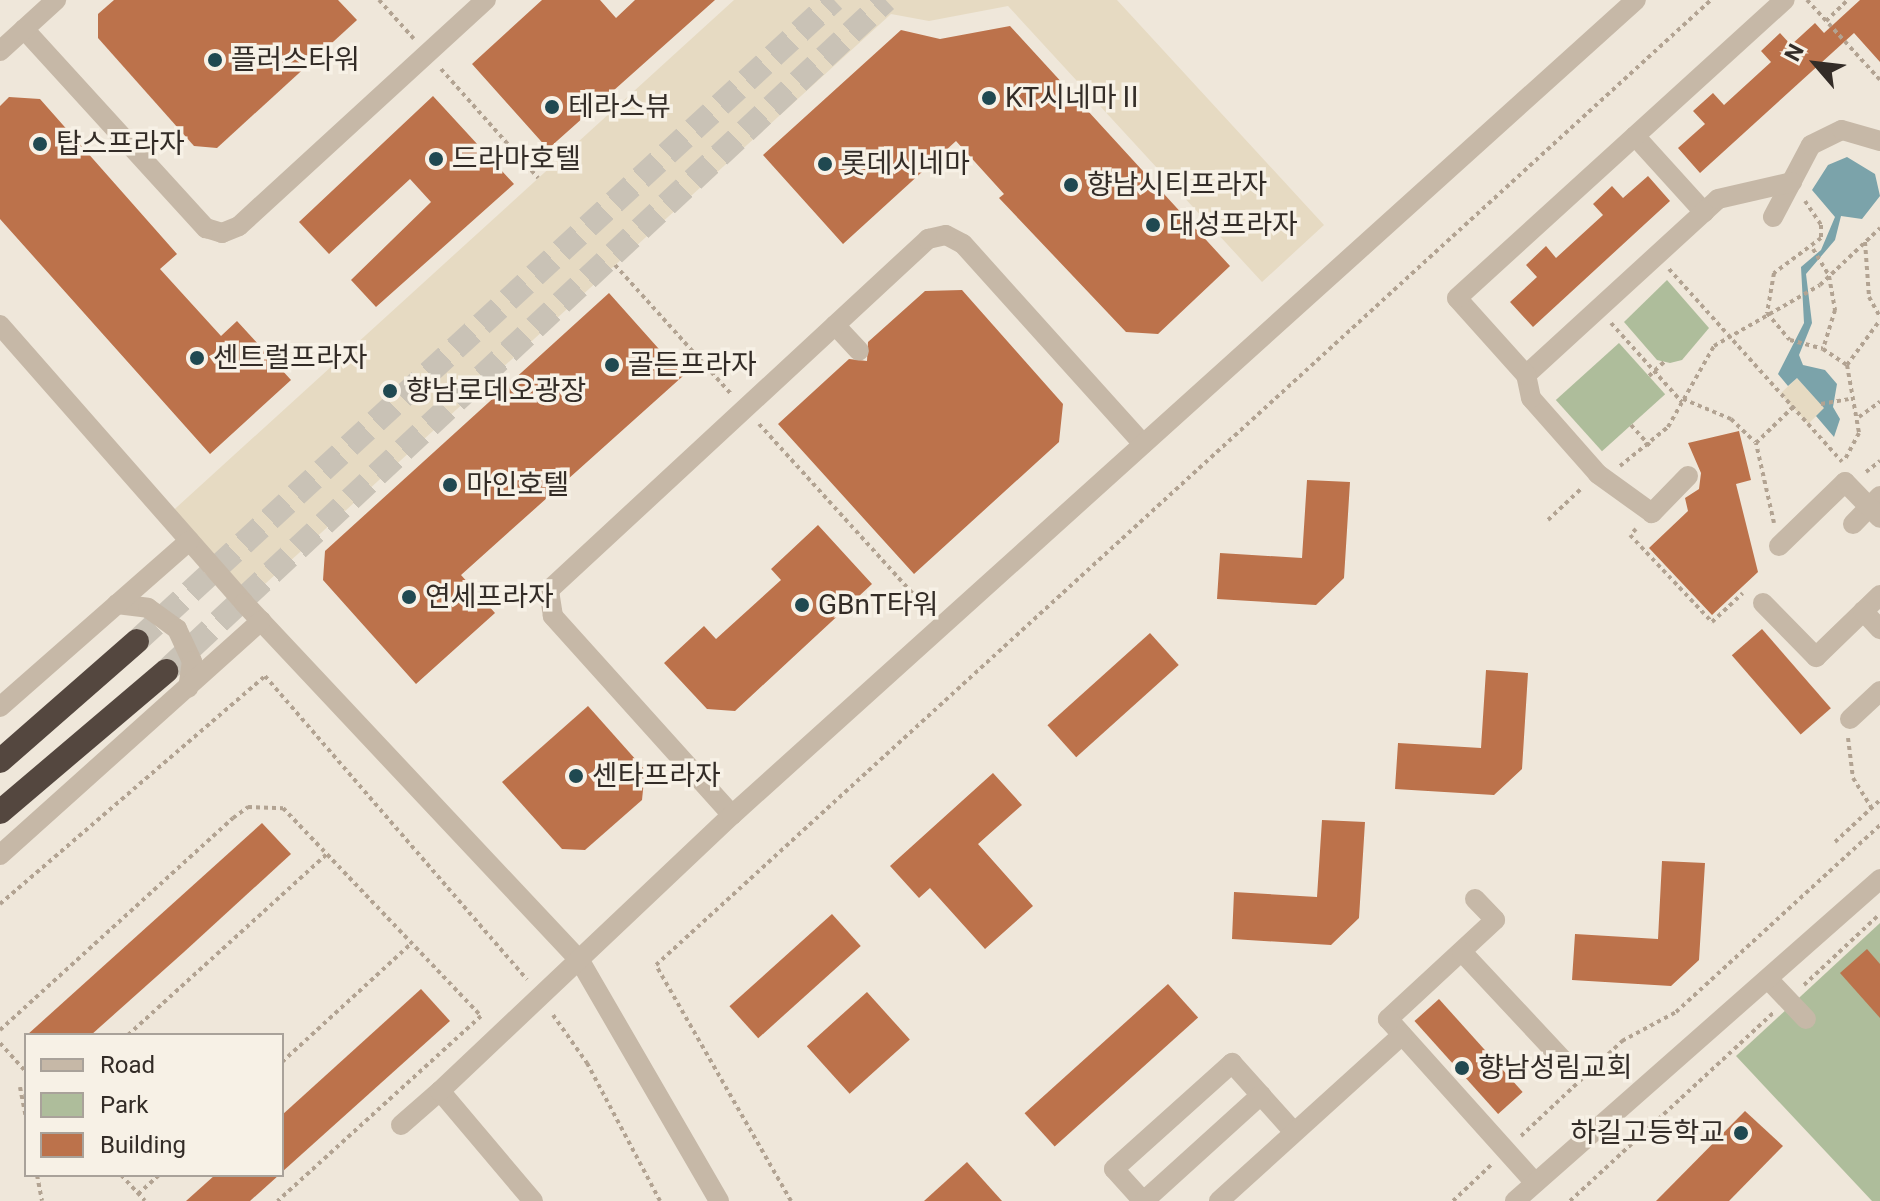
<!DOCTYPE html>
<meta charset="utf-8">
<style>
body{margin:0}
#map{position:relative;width:1880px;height:1201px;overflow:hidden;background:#efe7da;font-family:Roboto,"Noto Sans KR",sans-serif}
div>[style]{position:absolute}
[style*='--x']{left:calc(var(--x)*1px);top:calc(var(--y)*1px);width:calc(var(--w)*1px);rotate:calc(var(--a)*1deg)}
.green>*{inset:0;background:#aebd9b;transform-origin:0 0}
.plaza>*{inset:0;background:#e6dac2;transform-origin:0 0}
.water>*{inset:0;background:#7ba3aa}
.building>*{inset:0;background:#bc724b;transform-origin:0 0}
.highway-tunnel>*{height:24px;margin-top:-12px;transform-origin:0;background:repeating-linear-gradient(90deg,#c9c2b6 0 24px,transparent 0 36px)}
.path>*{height:4px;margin-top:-2px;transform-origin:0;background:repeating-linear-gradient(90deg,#b2a392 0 4px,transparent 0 8px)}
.minor>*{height:20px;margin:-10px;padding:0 10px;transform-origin:10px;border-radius:10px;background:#c6b8a7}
.highway>*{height:24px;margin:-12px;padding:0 12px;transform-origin:12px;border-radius:12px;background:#54473f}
.dots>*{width:22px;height:22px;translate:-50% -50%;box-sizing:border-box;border:4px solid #f7f1e6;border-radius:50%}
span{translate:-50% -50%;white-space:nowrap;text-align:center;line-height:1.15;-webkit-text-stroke:7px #f7f1e6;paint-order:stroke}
.poi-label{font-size:28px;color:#332c27}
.left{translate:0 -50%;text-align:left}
.right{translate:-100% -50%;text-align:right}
.legend{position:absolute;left:24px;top:1033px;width:260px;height:144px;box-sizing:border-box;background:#f7f1e6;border:2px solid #a9a29a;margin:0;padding:10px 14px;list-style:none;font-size:24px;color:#332c27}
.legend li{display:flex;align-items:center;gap:16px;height:40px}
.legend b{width:40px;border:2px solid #a9a29a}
.north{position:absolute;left:1776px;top:24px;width:80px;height:80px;-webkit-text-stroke:6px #f7f1e6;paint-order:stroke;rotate:298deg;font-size:22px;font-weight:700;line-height:32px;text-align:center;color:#332c27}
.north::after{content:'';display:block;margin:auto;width:28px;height:36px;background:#332c27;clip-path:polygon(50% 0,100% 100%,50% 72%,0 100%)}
</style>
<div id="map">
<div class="green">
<i style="clip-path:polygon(1667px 280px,1709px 328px,1682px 360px,1670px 363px,1657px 360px,1624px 322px)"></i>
<i style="left:1619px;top:343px;width:69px;height:85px;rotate:48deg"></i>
<i style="clip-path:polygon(1880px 923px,1880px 1201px,1872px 1201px,1736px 1056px)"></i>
</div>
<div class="plaza">
<i style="clip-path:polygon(734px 0,1117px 0,1324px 225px,1262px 282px,1008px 6px,929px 21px,891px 14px,244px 603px,166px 517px)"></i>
<i style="left:1797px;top:378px;width:41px;height:23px;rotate:47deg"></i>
</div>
<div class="water">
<i style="clip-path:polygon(1847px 157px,1875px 174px,1880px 196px,1862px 219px,1841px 216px,1835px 240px,1806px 274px,1812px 323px,1799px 355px,1803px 365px,1825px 370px,1837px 384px,1833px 407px,1840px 419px,1834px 437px,1816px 416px,1824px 408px,1797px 378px,1788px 386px,1778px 374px,1804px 323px,1801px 267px,1821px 250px,1835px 217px,1812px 190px,1828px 165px)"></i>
</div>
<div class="building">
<i style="clip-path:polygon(114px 0,338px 0,357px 20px,217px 148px,194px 146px,98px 38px,98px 14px)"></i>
<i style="clip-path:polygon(542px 0,600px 0,616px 18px,635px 0,715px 0,548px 149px,472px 64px)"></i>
<i style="clip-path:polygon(1860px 0,1880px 0,1880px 62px,1854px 33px,1700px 173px,1678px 148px,1705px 124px,1693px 111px,1713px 93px,1724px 105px,1771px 62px,1761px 51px,1780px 33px,1791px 45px,1815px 23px,1824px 33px)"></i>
<i style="clip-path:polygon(1010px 26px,1230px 266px,1158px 334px,1126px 332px,999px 198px,1004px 194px,956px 141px,843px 244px,763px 155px,901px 30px,940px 39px)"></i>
<i style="clip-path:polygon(433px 96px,514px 184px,376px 307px,351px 280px,431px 202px,410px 179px,329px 254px,299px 222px)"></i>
<i style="clip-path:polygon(9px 97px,40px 99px,177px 254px,160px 269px,221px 336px,237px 321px,291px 380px,210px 454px,0 219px,0 106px)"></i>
<i style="clip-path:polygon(1648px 176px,1670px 201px,1533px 327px,1510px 302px,1537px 277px,1526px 265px,1546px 246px,1556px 258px,1603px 215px,1593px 204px,1612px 186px,1623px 198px)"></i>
<i style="clip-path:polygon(962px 290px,1063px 404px,1059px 442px,914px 574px,778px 424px,849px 359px,867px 361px,868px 342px,925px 291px)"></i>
<i style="clip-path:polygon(609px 293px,683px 376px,461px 575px,495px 613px,416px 684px,323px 580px,325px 551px)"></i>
<i style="clip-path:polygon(1739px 431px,1751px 480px,1736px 484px,1758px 572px,1712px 615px,1649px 548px,1688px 511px,1685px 498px,1699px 489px,1701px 473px,1688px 443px)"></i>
<i style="clip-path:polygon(1307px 480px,1350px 482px,1344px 578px,1316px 605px,1217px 599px,1220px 553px,1302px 558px)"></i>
<i style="clip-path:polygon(818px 525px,872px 584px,735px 711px,707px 709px,664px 663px,704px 626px,716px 639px,781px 580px,771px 569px)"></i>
<i style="left:1762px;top:629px;width:105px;height:40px;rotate:49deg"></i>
<i style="left:1150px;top:633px;width:43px;height:138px;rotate:48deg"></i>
<i style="clip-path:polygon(1486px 670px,1528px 673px,1522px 769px,1494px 795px,1395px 789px,1398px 743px,1481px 748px)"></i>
<i style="clip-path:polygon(588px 706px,645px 770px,642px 800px,585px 850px,562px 849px,502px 782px)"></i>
<i style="clip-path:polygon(993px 773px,1022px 805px,978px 844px,1033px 906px,985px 949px,930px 888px,919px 898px,890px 866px)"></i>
<i style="clip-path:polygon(1322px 820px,1365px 822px,1359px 918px,1331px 945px,1232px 939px,1234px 892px,1317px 897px)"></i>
<i style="clip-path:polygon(262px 823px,291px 854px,184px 952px,91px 1035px,27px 1035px)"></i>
<i style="clip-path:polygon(1662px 861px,1705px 863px,1699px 960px,1671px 986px,1572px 980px,1575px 934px,1658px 939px)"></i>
<i style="left:832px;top:914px;width:43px;height:138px;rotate:48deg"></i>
<i style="clip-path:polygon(1867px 949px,1880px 964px,1880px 1018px,1840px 973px)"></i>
<i style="left:1168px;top:984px;width:45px;height:193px;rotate:48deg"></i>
<i style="clip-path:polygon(421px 989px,450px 1021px,282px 1172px,282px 1115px)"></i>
<i style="left:867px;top:992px;width:64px;height:81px;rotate:48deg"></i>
<i style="left:1439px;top:999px;width:125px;height:33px;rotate:48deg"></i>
<i style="clip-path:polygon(1745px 1111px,1783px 1146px,1729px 1201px,1656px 1201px)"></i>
<i style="clip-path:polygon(967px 1162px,1002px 1201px,924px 1201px)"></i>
<i style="clip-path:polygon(215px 1175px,279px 1175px,250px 1201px,186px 1201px)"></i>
</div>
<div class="highway-tunnel">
<i style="--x:137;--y:641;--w:947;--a:-42.6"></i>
<i style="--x:166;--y:671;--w:984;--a:-42.98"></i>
</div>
<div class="path">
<i style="--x:379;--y:0;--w:52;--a:48.1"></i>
<i style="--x:1807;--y:0;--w:108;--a:47.6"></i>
<i style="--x:1826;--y:21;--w:30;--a:-44"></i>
<i style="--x:441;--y:69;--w:146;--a:48.3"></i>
<i style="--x:1805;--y:201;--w:29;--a:56"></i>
<i style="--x:1821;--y:225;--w:13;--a:90"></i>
<i style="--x:1821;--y:238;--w:59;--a:143.3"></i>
<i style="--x:1774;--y:273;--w:41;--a:99.9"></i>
<i style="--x:1767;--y:313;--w:35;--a:50"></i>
<i style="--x:1790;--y:340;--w:34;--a:15"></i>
<i style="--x:1823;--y:349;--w:29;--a:34"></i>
<i style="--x:1847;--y:365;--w:69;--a:80"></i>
<i style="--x:1859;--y:433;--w:32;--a:118"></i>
<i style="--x:1865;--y:242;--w:55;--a:85.8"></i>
<i style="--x:1869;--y:297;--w:23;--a:61"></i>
<i style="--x:1813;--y:249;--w:31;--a:59"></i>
<i style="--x:1829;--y:276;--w:35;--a:80"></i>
<i style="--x:1835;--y:310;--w:41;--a:107.1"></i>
<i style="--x:615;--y:265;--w:173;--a:48"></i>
<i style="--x:1669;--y:269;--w:259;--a:48.1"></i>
<i style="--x:1611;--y:323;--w:106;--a:48.1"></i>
<i style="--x:1847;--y:365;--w:56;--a:-53.7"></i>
<i style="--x:1649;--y:376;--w:21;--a:-43"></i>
<i style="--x:1683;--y:399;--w:52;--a:22.6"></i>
<i style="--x:1731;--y:419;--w:33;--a:44"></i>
<i style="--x:1821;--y:404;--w:28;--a:-10"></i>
<i style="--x:1859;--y:417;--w:26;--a:-36"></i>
<i style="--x:759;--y:424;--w:235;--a:47.8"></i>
<i style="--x:1631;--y:425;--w:28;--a:48"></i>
<i style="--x:1620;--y:466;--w:62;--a:-39.1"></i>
<i style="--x:1668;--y:427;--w:93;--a:-60.4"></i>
<i style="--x:1714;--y:346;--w:122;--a:-29.9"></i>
<i style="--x:1820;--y:285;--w:83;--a:-43.5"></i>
<i style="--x:1866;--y:472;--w:18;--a:-38"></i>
<i style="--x:1548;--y:520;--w:47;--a:-43.3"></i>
<i style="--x:1774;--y:523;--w:82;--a:-102.7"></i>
<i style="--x:1756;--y:443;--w:52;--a:-44.2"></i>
<i style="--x:1636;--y:529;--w:8;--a:135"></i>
<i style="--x:1630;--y:535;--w:120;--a:46.7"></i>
<i style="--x:1712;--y:622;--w:42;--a:-43.1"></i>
<i style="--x:1848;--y:738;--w:40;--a:82.9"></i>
<i style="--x:1853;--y:778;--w:34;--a:58"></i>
<i style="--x:1835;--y:842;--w:62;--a:-43"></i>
<i style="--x:0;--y:904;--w:350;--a:-40.7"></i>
<i style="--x:265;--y:676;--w:401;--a:49.2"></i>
<i style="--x:1804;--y:985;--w:104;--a:-43.1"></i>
<i style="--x:553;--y:1015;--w:59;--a:54.7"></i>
<i style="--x:587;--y:1063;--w:156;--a:62.1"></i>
<i style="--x:0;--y:1030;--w:315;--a:-42.3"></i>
<i style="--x:233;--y:818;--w:19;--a:-36"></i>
<i style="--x:248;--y:807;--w:35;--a:2"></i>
<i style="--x:283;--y:808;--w:287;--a:46.4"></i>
<i style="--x:481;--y:1016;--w:275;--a:137.7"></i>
<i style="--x:128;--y:1035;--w:270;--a:-42.3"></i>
<i style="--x:0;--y:1043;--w:39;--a:48"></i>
<i style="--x:282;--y:1062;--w:176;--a:-42.5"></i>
<i style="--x:20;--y:1087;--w:33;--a:79"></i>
<i style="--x:1521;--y:1136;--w:139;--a:-43.2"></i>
<i style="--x:1622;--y:1041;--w:61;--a:-28.2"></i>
<i style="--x:1676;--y:1012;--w:277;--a:-42.5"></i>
<i style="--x:37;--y:1175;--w:26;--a:79"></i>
<i style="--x:121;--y:1175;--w:35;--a:47"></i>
<i style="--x:138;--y:1194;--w:28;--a:-42"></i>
<i style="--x:791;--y:1201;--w:272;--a:-119.8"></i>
<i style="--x:656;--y:965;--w:1430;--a:-42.45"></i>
<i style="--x:1453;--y:1201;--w:54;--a:-43.5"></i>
<i style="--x:1570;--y:1201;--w:278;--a:-42.8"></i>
</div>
<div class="minor">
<i style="--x:24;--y:29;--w:270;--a:47.6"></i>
<i style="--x:206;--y:228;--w:17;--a:17"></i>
<i style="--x:222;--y:233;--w:18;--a:-22"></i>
<i style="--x:239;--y:226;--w:335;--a:-42.5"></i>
<i style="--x:0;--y:51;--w:76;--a:-42.3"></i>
<i style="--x:1635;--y:136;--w:103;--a:47.8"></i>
<i style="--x:1773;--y:217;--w:81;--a:-62.2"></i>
<i style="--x:1811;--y:145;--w:34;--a:-26"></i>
<i style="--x:1842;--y:130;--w:40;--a:16"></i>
<i style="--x:0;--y:325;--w:370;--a:48.7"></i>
<i style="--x:244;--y:603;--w:491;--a:46.8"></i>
<i style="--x:580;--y:961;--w:277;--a:59.9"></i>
<i style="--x:835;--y:325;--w:35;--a:47"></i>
<i style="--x:1526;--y:375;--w:260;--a:-42.5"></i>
<i style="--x:1718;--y:199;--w:76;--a:-12.9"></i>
<i style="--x:1688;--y:476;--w:52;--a:134.2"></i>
<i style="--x:1652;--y:513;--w:67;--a:-144.2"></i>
<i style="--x:1598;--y:474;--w:101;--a:-131.4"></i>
<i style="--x:1531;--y:398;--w:24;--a:-102"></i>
<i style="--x:1526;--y:375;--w:103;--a:-131.9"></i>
<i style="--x:1457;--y:298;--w:443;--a:-42.3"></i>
<i style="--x:1853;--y:524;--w:39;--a:-46"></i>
<i style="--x:1779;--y:546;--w:92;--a:-44.1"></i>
<i style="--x:1845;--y:482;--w:50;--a:45.8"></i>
<i style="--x:1763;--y:603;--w:76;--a:45.5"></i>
<i style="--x:1816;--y:657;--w:89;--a:-44.1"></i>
<i style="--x:117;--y:604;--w:31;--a:7"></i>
<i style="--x:148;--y:608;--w:36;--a:36"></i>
<i style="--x:177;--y:629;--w:35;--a:65"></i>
<i style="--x:192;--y:661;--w:27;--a:98"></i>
<i style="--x:1863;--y:611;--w:25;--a:47"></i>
<i style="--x:0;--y:707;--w:252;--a:-41.3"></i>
<i style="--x:1850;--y:719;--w:41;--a:-43"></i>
<i style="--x:732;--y:815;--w:268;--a:-132"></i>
<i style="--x:553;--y:616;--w:26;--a:-99"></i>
<i style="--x:549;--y:590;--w:517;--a:-42.8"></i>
<i style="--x:928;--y:239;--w:18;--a:-13"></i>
<i style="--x:946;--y:235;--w:19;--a:28"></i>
<i style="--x:963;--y:244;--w:269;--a:48"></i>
<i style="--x:0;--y:855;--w:351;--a:-41.9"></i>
<i style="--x:1475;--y:899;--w:29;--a:46"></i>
<i style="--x:1495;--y:920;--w:146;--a:137.2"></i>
<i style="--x:1388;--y:1019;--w:220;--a:48.1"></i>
<i style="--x:1462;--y:952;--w:148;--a:46.9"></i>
<i style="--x:1768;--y:979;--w:55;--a:46.5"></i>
<i style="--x:401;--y:1125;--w:52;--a:-41.1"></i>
<i style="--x:533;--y:1201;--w:144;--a:-130.2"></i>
<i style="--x:440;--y:1091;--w:402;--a:-43.4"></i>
<i style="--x:732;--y:815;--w:1217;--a:-42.04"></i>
<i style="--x:1143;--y:1201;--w:43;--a:-132.2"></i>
<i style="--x:1114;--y:1169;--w:159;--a:-41.9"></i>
<i style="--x:1232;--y:1063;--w:93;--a:48.1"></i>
<i style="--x:1144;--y:1201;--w:158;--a:-42.2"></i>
<i style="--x:1219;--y:1201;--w:247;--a:-42.2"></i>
<i style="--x:1515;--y:1201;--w:487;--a:-41.4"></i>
</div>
<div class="highway">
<i style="--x:0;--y:761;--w:182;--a:-41.2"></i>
<i style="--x:0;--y:812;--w:218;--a:-40.3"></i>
</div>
<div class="dots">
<i style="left:215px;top:60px;background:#204951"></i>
<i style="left:989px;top:98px;background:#204951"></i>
<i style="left:552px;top:107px;background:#204951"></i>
<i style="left:40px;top:144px;background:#204951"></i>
<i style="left:436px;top:159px;background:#204951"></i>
<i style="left:825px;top:164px;background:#204951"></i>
<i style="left:1071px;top:185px;background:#204951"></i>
<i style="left:1153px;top:225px;background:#204951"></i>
<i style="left:197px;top:358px;background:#204951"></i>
<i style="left:612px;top:365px;background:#204951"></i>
<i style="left:390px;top:391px;background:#204951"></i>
<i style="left:450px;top:485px;background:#204951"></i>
<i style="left:409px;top:597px;background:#204951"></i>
<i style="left:802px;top:605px;background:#204951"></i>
<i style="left:576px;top:776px;background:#204951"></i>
<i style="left:1462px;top:1068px;background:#204951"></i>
<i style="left:1741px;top:1133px;background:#204951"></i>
</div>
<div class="poi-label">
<span class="left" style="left:231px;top:60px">플러스타워</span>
<span class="left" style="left:1005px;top:98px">KT시네마Ⅱ</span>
<span class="left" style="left:568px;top:107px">테라스뷰</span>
<span class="left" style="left:56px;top:144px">탑스프라자</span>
<span class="left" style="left:452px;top:159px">드라마호텔</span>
<span class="left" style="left:841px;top:164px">롯데시네마</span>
<span class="left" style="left:1087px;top:185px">향남시티프라자</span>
<span class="left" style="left:1169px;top:225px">대성프라자</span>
<span class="left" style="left:213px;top:358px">센트럴프라자</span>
<span class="left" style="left:628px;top:365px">골든프라자</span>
<span class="left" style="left:406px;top:391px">향남로데오광장</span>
<span class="left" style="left:466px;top:485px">마인호텔</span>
<span class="left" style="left:425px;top:597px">연세프라자</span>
<span class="left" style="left:818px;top:605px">GBnT타워</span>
<span class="left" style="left:592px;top:776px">센타프라자</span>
<span class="left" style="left:1478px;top:1068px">향남성림교회</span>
<span class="right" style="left:1725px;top:1133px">하길고등학교</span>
</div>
<ul class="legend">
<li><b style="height:10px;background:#c6b8a7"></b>Road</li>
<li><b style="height:22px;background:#aebd9b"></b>Park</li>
<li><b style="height:22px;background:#bc724b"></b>Building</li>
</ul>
<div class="north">N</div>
</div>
